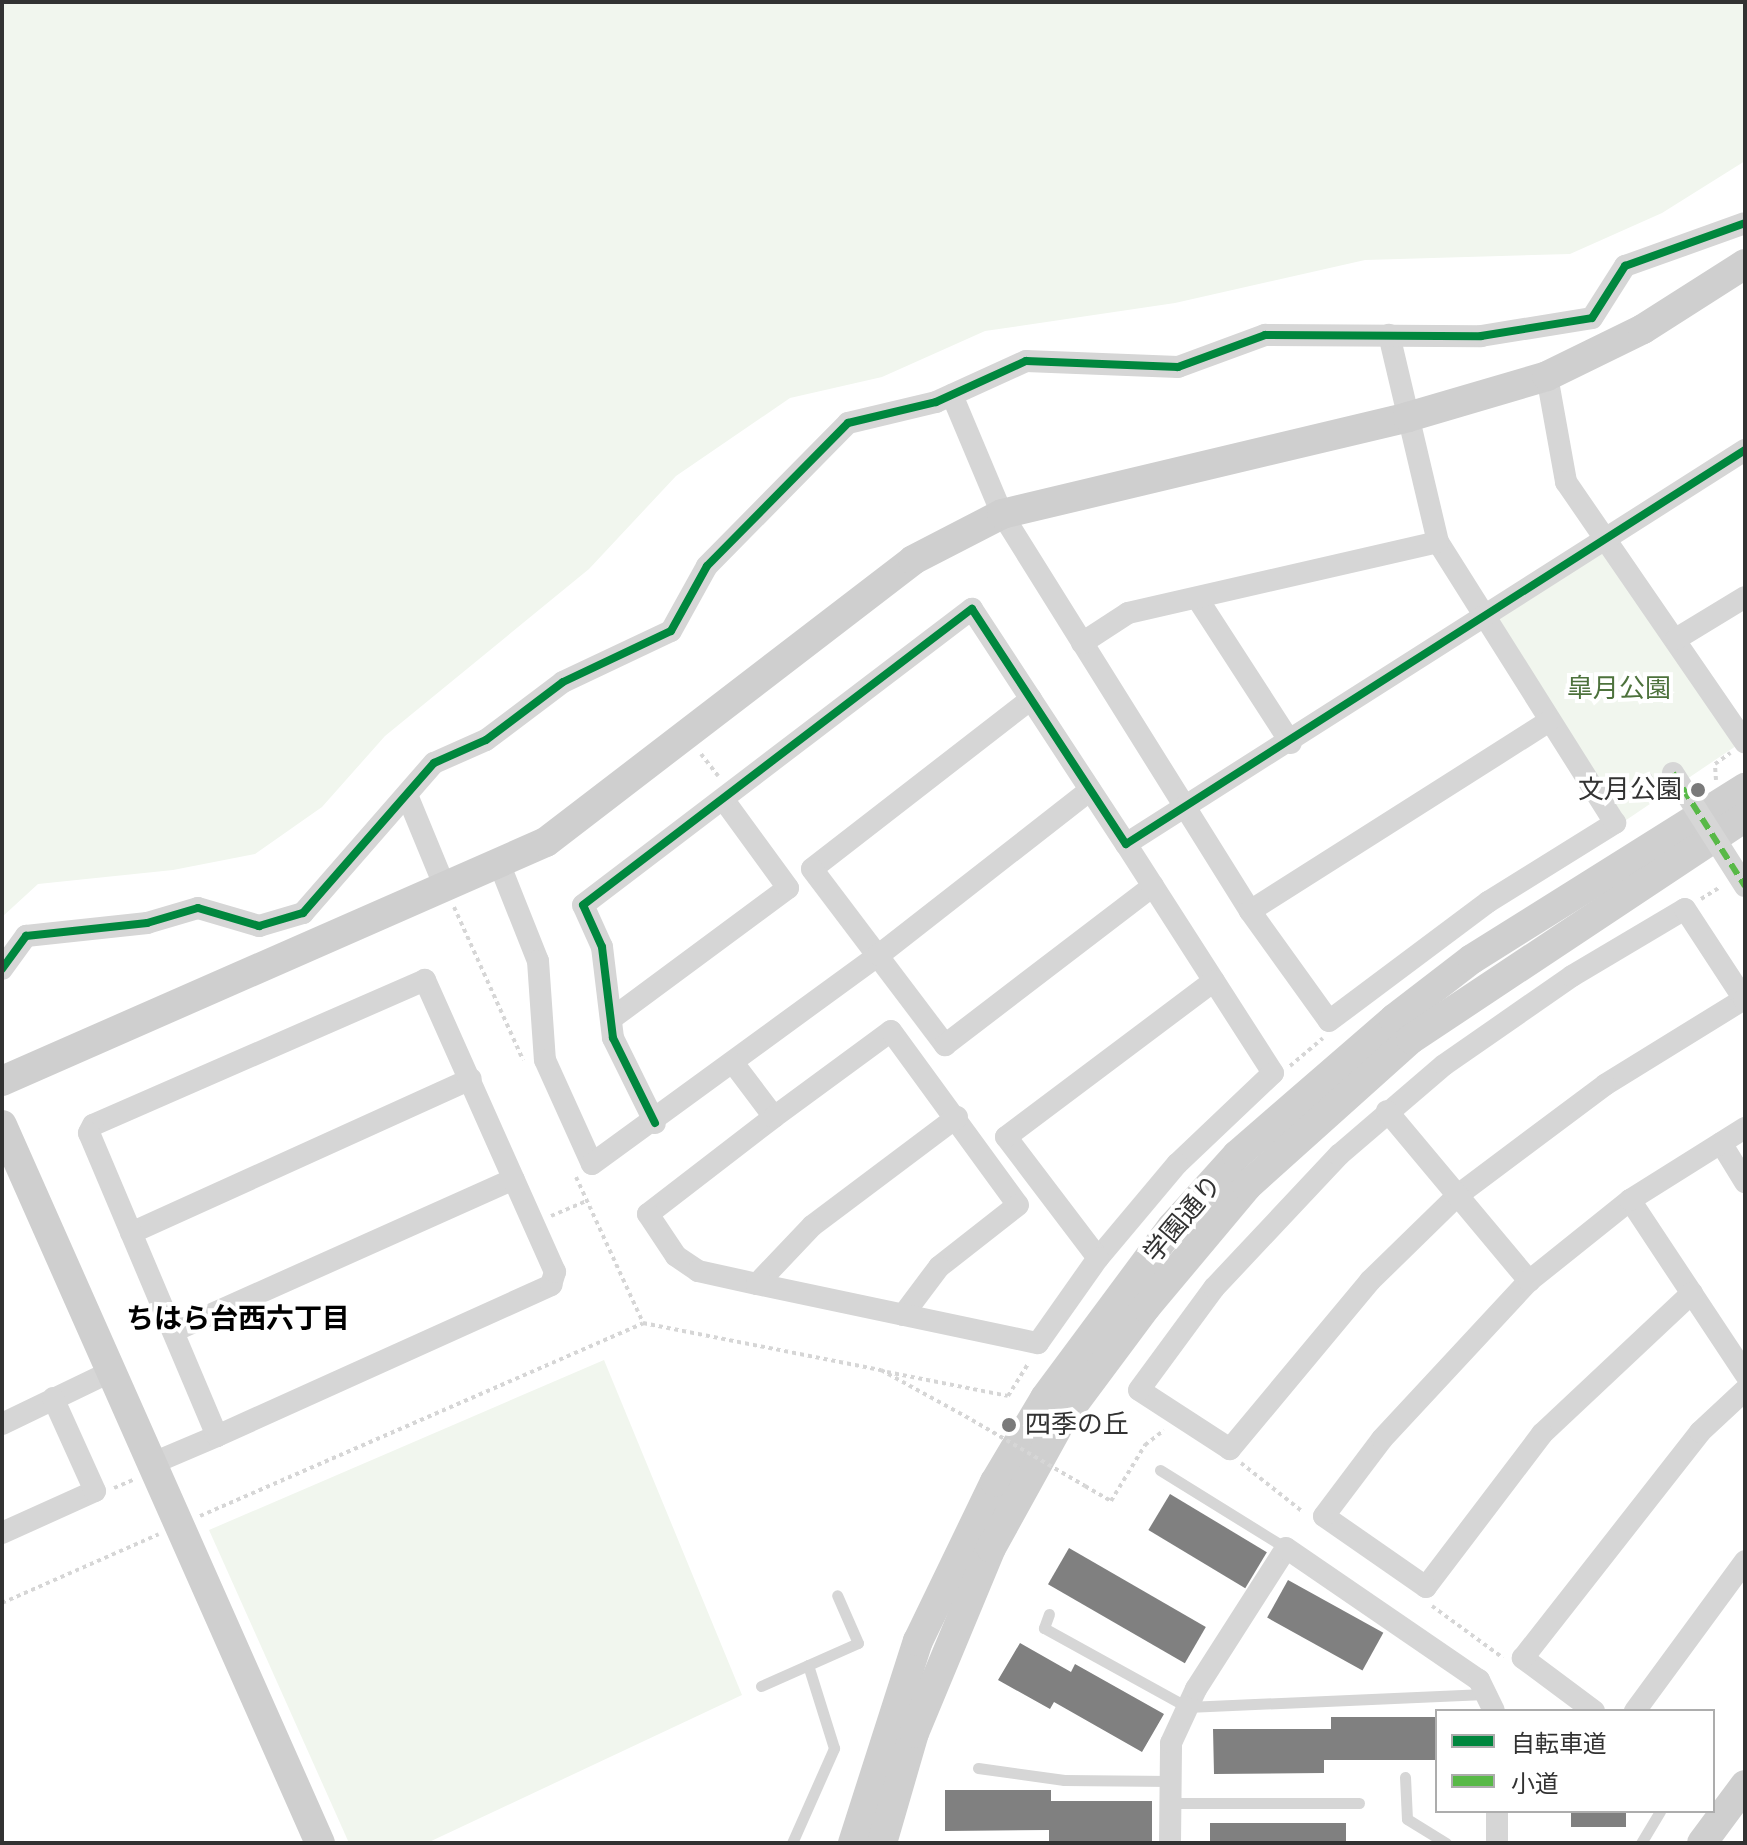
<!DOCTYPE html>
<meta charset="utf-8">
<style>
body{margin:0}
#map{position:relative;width:1747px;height:1845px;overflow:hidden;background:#fff;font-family:"Work Sans","Noto Sans JP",sans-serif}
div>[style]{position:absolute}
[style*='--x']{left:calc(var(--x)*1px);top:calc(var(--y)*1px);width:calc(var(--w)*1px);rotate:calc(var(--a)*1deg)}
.green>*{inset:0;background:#f1f6ee;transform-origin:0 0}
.building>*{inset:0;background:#808080;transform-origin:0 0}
.path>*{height:4px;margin-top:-2px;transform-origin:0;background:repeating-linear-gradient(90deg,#d6d6d6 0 4px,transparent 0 8px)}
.lane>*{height:11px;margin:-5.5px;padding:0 5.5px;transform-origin:5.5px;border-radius:5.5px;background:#d6d6d6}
.street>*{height:22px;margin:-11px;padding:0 11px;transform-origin:11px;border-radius:11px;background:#d6d6d6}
.secondary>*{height:30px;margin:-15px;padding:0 15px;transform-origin:15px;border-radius:15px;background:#cfcfcf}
.path-bridge>*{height:4px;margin-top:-2px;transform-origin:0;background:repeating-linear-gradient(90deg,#d6d6d6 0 4px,transparent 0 8px)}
.street-bridge>*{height:22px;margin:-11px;padding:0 11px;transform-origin:11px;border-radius:11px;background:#d6d6d6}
.quiet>*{height:6px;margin-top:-3px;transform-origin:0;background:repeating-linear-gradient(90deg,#58b947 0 12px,transparent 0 18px)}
.cycleway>*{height:8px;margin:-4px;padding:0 4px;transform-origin:4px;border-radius:4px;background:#00873e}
.dots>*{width:22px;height:22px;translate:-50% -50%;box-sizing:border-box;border:4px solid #fff;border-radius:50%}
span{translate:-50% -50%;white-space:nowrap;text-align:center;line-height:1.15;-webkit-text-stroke:8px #fff;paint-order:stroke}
.park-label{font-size:26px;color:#4d723c}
.poi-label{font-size:26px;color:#323232}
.right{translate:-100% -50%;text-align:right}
.left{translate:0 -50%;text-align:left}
.street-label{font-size:26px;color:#323232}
.neighbourhood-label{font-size:28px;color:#000;font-weight:700}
.frame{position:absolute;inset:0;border:4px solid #323232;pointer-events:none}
.legend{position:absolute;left:1435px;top:1709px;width:280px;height:104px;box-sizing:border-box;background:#fff;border:2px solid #adadad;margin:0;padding:10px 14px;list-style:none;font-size:24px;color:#323232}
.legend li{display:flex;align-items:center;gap:16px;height:40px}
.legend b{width:40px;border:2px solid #adadad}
</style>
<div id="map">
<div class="green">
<i style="clip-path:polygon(2px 2px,1745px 2px,1745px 161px,1662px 213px,1570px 254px,1365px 260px,1175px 303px,985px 331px,882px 377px,790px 398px,676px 476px,589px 569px,385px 736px,322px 807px,255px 854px,173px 870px,38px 884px,2px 917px)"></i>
<i style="left:1602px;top:548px;width:239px;height:132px;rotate:56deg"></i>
<i style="clip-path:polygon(604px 1360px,742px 1695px,427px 1843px,349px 1843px,209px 1530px)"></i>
</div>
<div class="building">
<i style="left:1170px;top:1494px;width:113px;height:42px;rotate:31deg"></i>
<i style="left:1069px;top:1548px;width:158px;height:42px;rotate:30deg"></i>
<i style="left:1288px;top:1580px;width:109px;height:43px;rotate:29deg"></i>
<i style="clip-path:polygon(1020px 1643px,1071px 1672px,1075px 1664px,1164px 1714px,1142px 1752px,1054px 1702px,1050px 1709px,998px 1680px)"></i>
<i style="clip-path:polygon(1331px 1717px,1437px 1717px,1437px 1760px,1324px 1760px,1324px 1773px,1214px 1774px,1213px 1729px,1331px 1729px)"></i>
<i style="clip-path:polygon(945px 1790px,1051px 1790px,1051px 1801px,1152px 1801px,1152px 1843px,1049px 1843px,1049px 1830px,945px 1831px)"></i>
<i style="left:1571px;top:1811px;width:55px;height:16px"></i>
<i style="left:1346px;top:1823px;width:20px;height:136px;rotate:90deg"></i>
</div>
<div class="path">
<i style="--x:701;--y:754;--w:28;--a:52"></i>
<i style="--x:1716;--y:780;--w:16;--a:-94"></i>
<i style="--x:1715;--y:764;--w:19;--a:-36"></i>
<i style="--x:1621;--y:792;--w:35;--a:-29"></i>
<i style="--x:1701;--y:899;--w:22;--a:-32"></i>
<i style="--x:454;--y:907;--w:168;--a:65.7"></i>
<i style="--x:1290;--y:1066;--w:43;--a:-40.3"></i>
<i style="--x:576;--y:1177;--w:161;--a:65.3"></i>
<i style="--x:551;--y:1216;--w:39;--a:-23"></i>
<i style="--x:887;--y:1372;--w:123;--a:11.2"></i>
<i style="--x:1008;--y:1396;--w:39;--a:-58"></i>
<i style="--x:1241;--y:1463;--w:79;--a:38.3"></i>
<i style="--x:1085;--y:1486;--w:30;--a:30"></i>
<i style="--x:1111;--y:1501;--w:66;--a:-58.7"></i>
<i style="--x:1145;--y:1445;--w:24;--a:-38"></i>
<i style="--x:114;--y:1488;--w:23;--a:-23"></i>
<i style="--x:200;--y:1516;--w:483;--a:-23.5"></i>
<i style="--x:643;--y:1323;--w:243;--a:11.2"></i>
<i style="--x:881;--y:1370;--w:104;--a:28.8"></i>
<i style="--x:2;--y:1603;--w:171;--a:-23.7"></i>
<i style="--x:1432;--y:1606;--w:88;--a:36.2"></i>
</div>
<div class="lane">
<i style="--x:1160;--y:1470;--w:148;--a:31.8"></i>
<i style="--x:1049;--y:1614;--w:15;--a:110"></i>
<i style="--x:1044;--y:1628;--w:163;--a:28.9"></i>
<i style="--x:1187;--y:1707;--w:298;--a:-2.5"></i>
<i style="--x:761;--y:1686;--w:106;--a:-23.9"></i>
<i style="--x:858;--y:1643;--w:52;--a:-113.6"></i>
<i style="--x:978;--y:1768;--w:87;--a:7.9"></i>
<i style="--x:1064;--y:1780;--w:107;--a:0.5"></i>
<i style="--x:1405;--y:1777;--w:42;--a:87.3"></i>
<i style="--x:1407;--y:1819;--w:46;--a:31.6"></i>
<i style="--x:1171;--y:1803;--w:188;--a:0"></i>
<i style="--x:792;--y:1843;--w:104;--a:-66.1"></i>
<i style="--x:834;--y:1748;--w:87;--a:-107.4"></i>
<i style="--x:1641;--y:1843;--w:37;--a:-59"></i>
</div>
<div class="street">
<i style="--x:1547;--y:376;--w:108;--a:79.8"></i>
<i style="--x:1566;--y:482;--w:316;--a:55.5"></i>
<i style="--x:952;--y:395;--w:129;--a:67.2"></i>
<i style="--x:1002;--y:514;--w:468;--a:58"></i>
<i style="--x:1250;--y:911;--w:135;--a:54.3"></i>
<i style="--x:1329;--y:1021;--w:199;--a:-36.8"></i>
<i style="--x:1488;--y:902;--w:150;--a:-31.9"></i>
<i style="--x:1615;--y:823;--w:332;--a:-122.2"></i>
<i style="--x:1438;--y:542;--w:213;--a:-103.3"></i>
<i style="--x:1199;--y:601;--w:169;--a:57.1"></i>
<i style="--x:1676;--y:639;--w:81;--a:-31.3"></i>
<i style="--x:1082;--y:643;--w:55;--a:-33.1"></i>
<i style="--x:1128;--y:613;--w:318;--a:-12.9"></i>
<i style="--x:1031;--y:699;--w:277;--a:142.2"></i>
<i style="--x:812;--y:869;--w:221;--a:52.9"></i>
<i style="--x:945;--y:1045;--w:262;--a:-37.4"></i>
<i style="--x:407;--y:795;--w:100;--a:67.6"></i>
<i style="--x:1126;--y:844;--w:272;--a:57.3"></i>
<i style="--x:1273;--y:1073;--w:132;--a:136.5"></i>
<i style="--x:1177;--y:1164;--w:123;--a:130"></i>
<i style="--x:1098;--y:1258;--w:152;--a:-127.2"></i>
<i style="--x:1006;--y:1137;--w:260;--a:-36.9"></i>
<i style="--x:499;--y:863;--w:105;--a:68.3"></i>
<i style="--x:538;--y:961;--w:99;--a:86"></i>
<i style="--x:545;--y:1060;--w:114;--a:65.7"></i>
<i style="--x:592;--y:1164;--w:355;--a:-36.1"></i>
<i style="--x:879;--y:955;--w:268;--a:-38"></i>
<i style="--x:1250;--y:911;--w:354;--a:-32.4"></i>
<i style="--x:2;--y:969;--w:41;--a:-54"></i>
<i style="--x:26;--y:936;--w:122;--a:-6.1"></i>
<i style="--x:147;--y:923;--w:53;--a:-16.4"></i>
<i style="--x:198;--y:908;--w:64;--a:16.4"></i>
<i style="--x:259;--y:926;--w:46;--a:-16.5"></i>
<i style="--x:303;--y:913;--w:199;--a:-48.9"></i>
<i style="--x:434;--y:763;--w:57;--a:-23.9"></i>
<i style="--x:486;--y:740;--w:96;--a:-37"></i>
<i style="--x:563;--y:682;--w:119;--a:-25.3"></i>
<i style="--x:671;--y:631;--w:74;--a:-61"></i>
<i style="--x:707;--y:566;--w:201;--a:-45.4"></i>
<i style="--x:848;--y:423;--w:90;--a:-13.4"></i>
<i style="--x:936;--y:402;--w:99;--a:-24.5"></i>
<i style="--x:1026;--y:361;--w:152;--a:2.3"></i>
<i style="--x:1178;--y:367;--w:93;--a:-20.2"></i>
<i style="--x:1265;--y:335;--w:216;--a:0.3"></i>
<i style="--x:1481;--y:336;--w:112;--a:-9.2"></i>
<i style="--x:1592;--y:318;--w:62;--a:-57.6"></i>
<i style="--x:1625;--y:266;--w:127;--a:-19.7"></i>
<i style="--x:1744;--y:999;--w:163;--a:148.3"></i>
<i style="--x:1605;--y:1085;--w:184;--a:143.2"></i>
<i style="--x:1458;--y:1195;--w:123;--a:135.7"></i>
<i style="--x:1370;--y:1281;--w:219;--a:129.8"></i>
<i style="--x:1230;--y:1449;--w:108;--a:-147"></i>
<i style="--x:1139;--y:1390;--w:127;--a:-53.7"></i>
<i style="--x:1214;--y:1288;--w:183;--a:-46.8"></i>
<i style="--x:1339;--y:1155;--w:138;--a:-40.6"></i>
<i style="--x:1444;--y:1065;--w:156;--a:-34.8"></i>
<i style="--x:1572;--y:976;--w:131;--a:-30.7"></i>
<i style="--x:1685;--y:909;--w:108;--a:56.8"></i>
<i style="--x:1744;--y:999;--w:1;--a:45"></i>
<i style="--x:611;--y:1019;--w:220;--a:-36.5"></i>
<i style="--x:788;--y:888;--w:110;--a:-126.1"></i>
<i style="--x:734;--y:1064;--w:66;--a:53"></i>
<i style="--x:774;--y:1117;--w:159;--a:142.4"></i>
<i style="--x:648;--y:1214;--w:50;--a:56.3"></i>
<i style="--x:676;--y:1256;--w:27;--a:34"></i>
<i style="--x:698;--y:1271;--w:60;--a:12.4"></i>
<i style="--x:1387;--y:1111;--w:222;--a:50.1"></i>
<i style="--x:774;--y:1117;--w:145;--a:-36.3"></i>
<i style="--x:891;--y:1031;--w:215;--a:53.9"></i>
<i style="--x:1018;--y:1205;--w:100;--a:141.9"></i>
<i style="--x:939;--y:1267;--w:60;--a:126.9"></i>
<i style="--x:957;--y:1117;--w:181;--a:143.1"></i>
<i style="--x:812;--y:1226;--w:80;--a:133.5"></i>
<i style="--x:757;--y:1284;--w:287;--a:11.9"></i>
<i style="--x:1038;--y:1343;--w:104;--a:-54.8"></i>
<i style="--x:655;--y:1123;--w:95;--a:-116.3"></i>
<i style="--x:613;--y:1038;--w:92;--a:-96.9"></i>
<i style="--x:602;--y:947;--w:46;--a:-114.3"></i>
<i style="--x:583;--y:905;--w:489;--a:-37.3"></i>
<i style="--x:972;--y:609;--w:281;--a:56.8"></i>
<i style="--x:1126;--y:844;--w:734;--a:-32.48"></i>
<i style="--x:1721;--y:1143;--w:46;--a:58.4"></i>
<i style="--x:1630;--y:1200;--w:209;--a:56.5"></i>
<i style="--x:131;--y:1233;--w:373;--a:-24.4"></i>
<i style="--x:1692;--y:1293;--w:206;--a:136.8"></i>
<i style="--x:1542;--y:1434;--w:192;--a:127.2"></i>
<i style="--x:1426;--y:1587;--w:124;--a:-145.2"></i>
<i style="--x:1324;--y:1516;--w:96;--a:-53"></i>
<i style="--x:1382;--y:1439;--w:216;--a:-47.1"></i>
<i style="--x:1529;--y:1281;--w:129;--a:-38.7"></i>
<i style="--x:1630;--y:1200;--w:136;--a:-32.1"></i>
<i style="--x:174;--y:1331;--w:372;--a:-24.1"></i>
<i style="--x:2;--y:1424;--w:120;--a:-25.7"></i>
<i style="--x:151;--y:1464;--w:72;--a:-23"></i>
<i style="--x:217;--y:1436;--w:367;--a:-24.3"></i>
<i style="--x:551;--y:1285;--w:14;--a:-73"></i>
<i style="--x:555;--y:1272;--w:320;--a:-114"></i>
<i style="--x:425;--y:980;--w:362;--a:156.4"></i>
<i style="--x:93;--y:1125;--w:9;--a:117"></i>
<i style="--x:89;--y:1133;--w:329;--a:67.1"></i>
<i style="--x:2;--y:1533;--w:102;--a:-24.3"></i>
<i style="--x:95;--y:1491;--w:102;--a:-114.3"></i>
<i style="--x:1594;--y:1711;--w:89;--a:-143.3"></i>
<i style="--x:1523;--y:1658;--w:287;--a:-51.9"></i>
<i style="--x:1700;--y:1432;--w:62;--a:-43"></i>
<i style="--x:1635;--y:1711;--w:186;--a:-53.7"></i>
<i style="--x:1497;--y:1811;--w:32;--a:90"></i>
<i style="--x:1170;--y:1843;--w:100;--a:-89.4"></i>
<i style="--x:1171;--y:1743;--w:60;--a:-65.2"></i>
<i style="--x:1196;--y:1689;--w:167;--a:-57.4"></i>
<i style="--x:1286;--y:1548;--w:234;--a:34.4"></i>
<i style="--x:1479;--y:1680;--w:34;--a:64"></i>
</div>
<div class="secondary">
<i style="--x:2;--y:1081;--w:594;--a:-23.72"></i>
<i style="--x:546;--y:842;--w:463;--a:-37.5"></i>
<i style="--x:913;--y:560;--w:100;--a:-27.3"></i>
<i style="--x:1002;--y:514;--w:417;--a:-13.4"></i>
<i style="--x:1408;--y:417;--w:145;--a:-16.4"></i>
<i style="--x:1547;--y:376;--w:107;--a:-26.1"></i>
<i style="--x:1643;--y:329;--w:121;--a:-32.5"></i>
<i style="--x:2;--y:1125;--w:785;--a:66.11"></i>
<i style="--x:853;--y:1843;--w:212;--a:-72.2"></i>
<i style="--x:918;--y:1641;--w:177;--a:-64.2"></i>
<i style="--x:995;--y:1482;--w:98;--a:-59.2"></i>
<i style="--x:1045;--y:1398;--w:213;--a:-53.4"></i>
<i style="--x:1172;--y:1227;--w:97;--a:-47.9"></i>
<i style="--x:1237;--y:1155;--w:208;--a:-40.9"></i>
<i style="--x:1394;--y:1019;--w:98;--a:-37.6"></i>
<i style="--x:1472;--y:959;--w:322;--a:-32.1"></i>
<i style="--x:882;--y:1843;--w:115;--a:-73.8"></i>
<i style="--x:914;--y:1733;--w:200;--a:-67.4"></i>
<i style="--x:991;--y:1548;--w:145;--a:-61.1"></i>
<i style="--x:1061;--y:1421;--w:142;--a:-53.3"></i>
<i style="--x:1146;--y:1307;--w:158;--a:-50.1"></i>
<i style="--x:1247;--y:1186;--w:220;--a:-41.9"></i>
<i style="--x:1411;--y:1039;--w:401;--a:-33.6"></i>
<i style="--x:1702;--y:1843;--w:72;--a:-53.4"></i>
</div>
<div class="path-bridge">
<i style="--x:972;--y:1420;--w:131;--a:30.3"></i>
</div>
<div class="street-bridge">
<i style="--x:1673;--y:773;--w:134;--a:57.5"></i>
</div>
<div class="quiet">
<i style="--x:1673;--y:773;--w:134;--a:57.5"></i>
</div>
<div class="cycleway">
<i style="--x:2;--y:969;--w:41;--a:-54"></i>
<i style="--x:26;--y:936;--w:122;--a:-6.1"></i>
<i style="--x:147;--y:923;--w:53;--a:-16.4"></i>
<i style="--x:198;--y:908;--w:64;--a:16.4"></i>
<i style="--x:259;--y:926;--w:46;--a:-16.5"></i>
<i style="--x:303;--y:913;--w:199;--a:-48.9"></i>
<i style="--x:434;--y:763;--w:57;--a:-23.9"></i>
<i style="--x:486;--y:740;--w:96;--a:-37"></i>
<i style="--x:563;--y:682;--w:119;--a:-25.3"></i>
<i style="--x:671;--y:631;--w:74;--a:-61"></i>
<i style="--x:707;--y:566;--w:201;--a:-45.4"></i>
<i style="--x:848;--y:423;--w:90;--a:-13.4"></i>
<i style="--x:936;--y:402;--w:99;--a:-24.5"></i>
<i style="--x:1026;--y:361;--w:152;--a:2.3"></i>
<i style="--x:1178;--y:367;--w:93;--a:-20.2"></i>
<i style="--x:1265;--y:335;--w:216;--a:0.3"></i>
<i style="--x:1481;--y:336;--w:112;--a:-9.2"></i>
<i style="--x:1592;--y:318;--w:62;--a:-57.6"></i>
<i style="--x:1625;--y:266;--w:127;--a:-19.7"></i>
<i style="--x:655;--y:1123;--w:95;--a:-116.3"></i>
<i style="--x:613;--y:1038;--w:92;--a:-96.9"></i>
<i style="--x:602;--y:947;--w:46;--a:-114.3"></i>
<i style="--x:583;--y:905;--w:489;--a:-37.3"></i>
<i style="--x:972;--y:609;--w:281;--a:56.8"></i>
<i style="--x:1126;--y:844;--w:734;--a:-32.48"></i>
</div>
<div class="dots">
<i style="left:1698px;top:790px;background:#7a7a7a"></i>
<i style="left:1009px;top:1425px;background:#7a7a7a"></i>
</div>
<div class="park-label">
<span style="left:1619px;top:689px">皐月公園</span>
</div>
<div class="poi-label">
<span class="right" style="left:1682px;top:790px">文月公園</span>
<span class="left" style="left:1025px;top:1425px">四季の丘</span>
</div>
<div class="street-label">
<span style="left:1183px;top:1219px;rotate:-50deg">学園通り</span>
</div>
<div class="neighbourhood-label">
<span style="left:238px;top:1319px">ちはら台西六丁目</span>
</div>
<div class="frame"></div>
<ul class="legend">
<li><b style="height:10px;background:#00873e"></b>自転車道</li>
<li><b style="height:10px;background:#58b947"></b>小道</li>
</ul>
</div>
